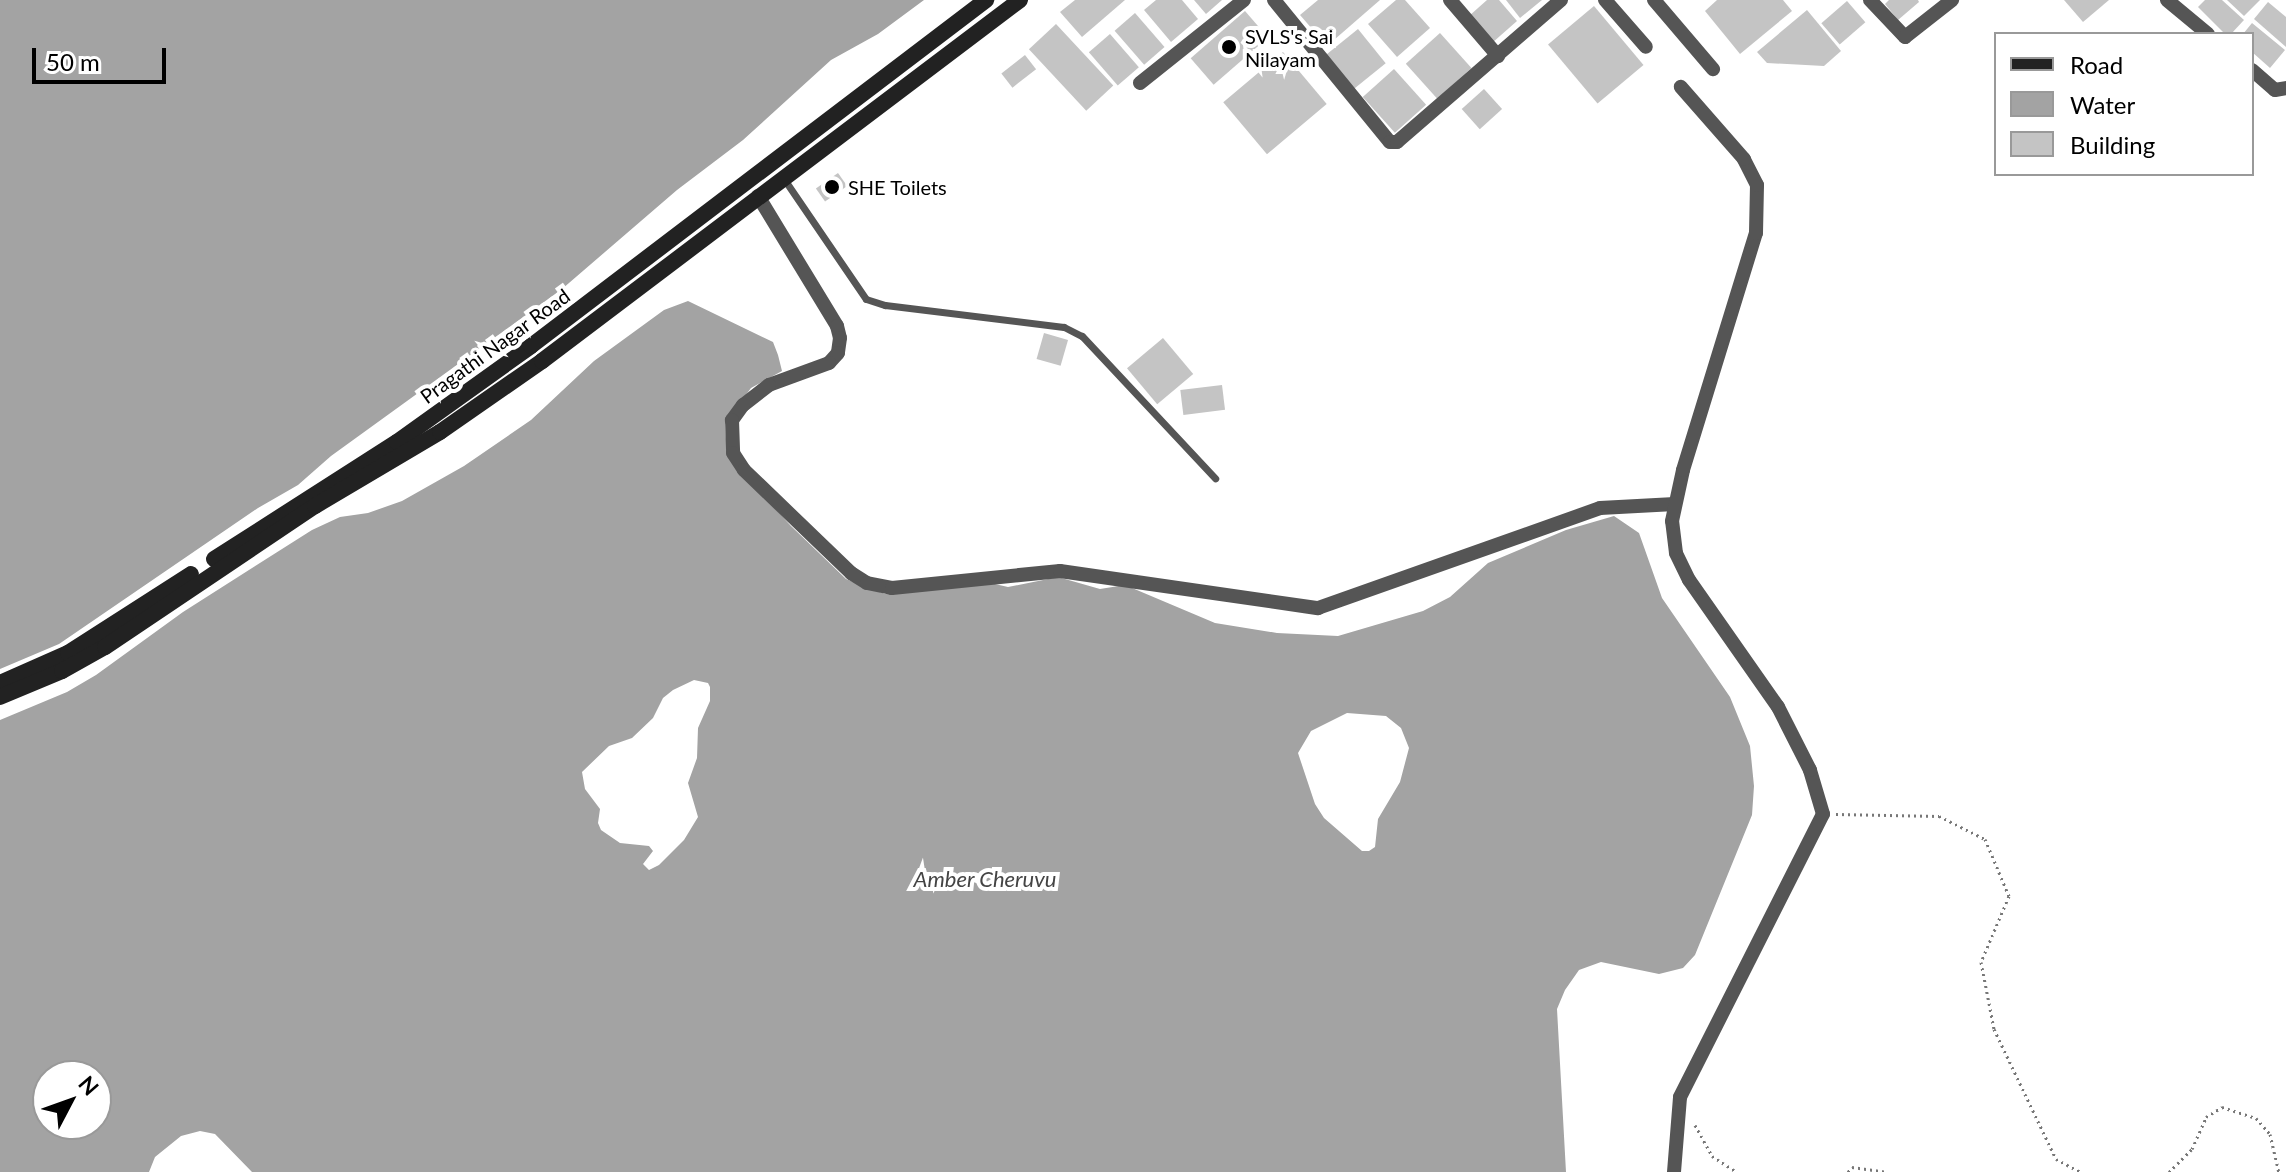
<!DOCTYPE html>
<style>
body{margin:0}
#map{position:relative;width:2286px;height:1172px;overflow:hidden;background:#fff;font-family:Lato,sans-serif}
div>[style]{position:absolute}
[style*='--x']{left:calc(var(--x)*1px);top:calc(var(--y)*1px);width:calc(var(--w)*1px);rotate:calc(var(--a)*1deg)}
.water>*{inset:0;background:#a3a3a3}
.building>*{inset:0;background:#c4c4c4;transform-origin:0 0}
.path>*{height:3px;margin-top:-1.5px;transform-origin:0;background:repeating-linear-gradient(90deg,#777 0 2px,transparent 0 6px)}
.service>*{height:7px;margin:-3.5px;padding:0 3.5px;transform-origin:3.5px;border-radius:3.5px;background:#555}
.minor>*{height:14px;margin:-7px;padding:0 7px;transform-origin:7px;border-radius:7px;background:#555}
.secondary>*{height:16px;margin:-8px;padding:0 8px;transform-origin:8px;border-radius:8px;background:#222}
.dots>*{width:22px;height:22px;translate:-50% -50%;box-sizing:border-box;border:4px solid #fff;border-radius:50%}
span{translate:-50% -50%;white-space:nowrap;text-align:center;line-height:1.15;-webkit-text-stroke:8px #fff;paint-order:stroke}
.poi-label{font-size:20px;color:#000}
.left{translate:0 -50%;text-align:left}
.street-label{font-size:20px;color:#000}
.water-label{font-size:22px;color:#444;font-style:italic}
.legend{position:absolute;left:1994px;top:32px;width:260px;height:144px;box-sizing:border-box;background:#fff;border:2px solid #999;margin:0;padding:10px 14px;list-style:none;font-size:24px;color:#000}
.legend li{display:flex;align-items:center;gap:16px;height:40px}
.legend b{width:40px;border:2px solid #999}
.north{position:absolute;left:32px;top:1060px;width:80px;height:80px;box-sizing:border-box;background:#fff;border:2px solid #999;border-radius:50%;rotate:49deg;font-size:22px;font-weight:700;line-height:32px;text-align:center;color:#000}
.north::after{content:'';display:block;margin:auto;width:28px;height:36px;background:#000;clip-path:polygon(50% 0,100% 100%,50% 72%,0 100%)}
.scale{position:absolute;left:32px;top:48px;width:134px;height:36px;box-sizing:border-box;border:4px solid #000;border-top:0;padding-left:10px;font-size:24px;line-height:28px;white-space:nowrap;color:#000;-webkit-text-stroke:6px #fff;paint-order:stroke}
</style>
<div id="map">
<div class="water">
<i style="clip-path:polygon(0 0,924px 0,878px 34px,831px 60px,743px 140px,677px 190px,562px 289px,331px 456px,298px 485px,258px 508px,59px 644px,0 669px)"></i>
<i style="clip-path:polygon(evenodd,688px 301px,773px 342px,778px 355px,782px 371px,751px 388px,725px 423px,727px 456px,791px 526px,846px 579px,885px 594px,986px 582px,1008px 587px,1058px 577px,1100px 589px,1125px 585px,1215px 623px,1277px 633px,1338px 636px,1423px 611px,1450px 597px,1488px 563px,1566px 530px,1614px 516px,1639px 533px,1662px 598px,1730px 697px,1750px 746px,1754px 786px,1752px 815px,1695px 955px,1683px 968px,1659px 974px,1601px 962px,1579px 970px,1565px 990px,1557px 1009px,1566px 1172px,252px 1172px,215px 1134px,200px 1131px,181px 1136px,155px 1157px,149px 1172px,0 1172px,0 720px,67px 692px,96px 675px,183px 612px,312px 530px,340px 517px,368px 513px,402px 501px,464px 466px,531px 420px,594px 361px,664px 310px,688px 301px,694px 680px,708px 683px,710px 687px,710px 701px,698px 728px,697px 758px,688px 783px,698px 817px,684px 840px,659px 865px,649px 870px,643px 864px,653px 851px,649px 846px,620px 843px,601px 830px,598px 823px,600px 809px,585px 789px,582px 772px,609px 746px,632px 738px,653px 718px,663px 698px,673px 690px,694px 680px,688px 301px,1347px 713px,1386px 716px,1401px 728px,1409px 748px,1400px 782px,1378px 819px,1375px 847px,1369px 851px,1362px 851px,1324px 818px,1315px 804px,1298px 753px,1311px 731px,1347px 713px,688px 301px,48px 1076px,96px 1076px,96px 1124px,48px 1124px,48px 1076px)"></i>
</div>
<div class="building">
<i style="clip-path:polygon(1075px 0,1125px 0,1082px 37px,1060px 12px)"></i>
<i style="clip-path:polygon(1156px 0,1182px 0,1198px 19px,1171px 42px,1144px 10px)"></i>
<i style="clip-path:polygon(1194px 0,1222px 0,1206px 14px)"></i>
<i style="clip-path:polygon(1318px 0,1380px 0,1327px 46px,1300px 15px)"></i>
<i style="clip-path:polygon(1396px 0,1405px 0,1430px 28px,1397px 57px,1368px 24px)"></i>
<i style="clip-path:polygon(1487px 0,1499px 0,1517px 21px,1492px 43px,1469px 16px)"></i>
<i style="clip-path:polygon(1506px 0,1542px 0,1520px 18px)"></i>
<i style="clip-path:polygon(1717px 0,1783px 0,1792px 11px,1740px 54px,1705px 11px)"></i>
<i style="clip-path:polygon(1889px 0,1918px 0,1919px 2px,1898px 20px,1885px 4px)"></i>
<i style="clip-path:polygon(2064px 0,2109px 0,2083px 22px)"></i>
<i style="clip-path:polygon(2205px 0,2222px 0,2244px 20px,2231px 34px,2225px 34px,2198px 7px)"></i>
<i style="clip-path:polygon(2227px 0,2260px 0,2244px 16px)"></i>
<i style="left:1847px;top:1px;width:28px;height:34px;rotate:49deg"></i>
<i style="clip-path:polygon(2268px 2px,2286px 17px,2286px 47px,2254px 19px)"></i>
<i style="left:1594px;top:6px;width:77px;height:60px;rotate:50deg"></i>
<i style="clip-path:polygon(1807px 10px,1841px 51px,1824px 66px,1767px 63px,1757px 52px)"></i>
<i style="left:1245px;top:11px;width:35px;height:72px;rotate:49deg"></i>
<i style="left:1135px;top:13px;width:45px;height:27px;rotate:49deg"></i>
<i style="clip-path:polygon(2252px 23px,2285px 50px,2270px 68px,2252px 52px,2252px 34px,2243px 34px)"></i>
<i style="left:1056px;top:24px;width:84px;height:37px;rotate:47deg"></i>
<i style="left:1358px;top:29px;width:44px;height:43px;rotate:51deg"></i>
<i style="left:1440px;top:33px;width:47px;height:46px;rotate:48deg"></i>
<i style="left:1110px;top:34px;width:44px;height:28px;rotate:49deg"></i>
<i style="left:1283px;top:52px;width:68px;height:78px;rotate:50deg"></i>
<i style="left:1025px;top:55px;width:18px;height:30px;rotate:52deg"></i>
<i style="left:1394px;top:69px;width:48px;height:42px;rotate:48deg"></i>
<i style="left:1484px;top:89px;width:27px;height:30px;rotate:48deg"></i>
<i style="left:838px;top:173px;width:16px;height:27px;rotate:55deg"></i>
<i style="left:1044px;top:333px;width:25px;height:27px;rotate:16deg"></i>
<i style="left:1163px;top:338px;width:47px;height:47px;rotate:50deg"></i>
<i style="left:1222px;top:385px;width:25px;height:42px;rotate:83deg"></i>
</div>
<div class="path">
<i style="--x:1836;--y:814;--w:103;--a:1.1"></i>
<i style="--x:1939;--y:816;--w:51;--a:26.6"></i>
<i style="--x:1985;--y:839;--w:62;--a:67.2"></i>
<i style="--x:2009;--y:896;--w:72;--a:113"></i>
<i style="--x:1981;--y:962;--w:68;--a:79"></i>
<i style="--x:1994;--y:1029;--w:144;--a:64.5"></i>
<i style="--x:2056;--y:1159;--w:27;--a:28"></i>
<i style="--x:1695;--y:1125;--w:35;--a:61"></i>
<i style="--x:1712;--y:1156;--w:30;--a:33"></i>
<i style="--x:1848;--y:1172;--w:6;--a:-51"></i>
<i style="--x:1852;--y:1167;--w:36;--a:8"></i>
<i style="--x:2169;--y:1172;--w:33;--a:-45"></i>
<i style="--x:2192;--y:1149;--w:35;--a:-66"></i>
<i style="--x:2206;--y:1117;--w:19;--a:-32"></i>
<i style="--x:2222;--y:1107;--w:36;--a:18"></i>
<i style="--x:2256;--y:1118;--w:21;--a:49"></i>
<i style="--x:2270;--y:1134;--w:39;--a:77"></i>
</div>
<div class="service">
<i style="--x:784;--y:179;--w:145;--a:55.7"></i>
<i style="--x:866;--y:299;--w:20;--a:18"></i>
<i style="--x:885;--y:305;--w:180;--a:7"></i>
<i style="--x:1064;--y:327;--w:20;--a:27"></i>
<i style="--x:1082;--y:336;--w:195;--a:46.9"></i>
</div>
<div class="minor">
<i style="--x:1274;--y:0;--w:183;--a:50.8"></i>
<i style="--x:1390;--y:142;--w:7;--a:0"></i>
<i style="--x:1397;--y:142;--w:217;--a:-40.9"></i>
<i style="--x:1450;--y:0;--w:74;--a:49.4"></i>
<i style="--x:1605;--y:0;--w:62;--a:48.9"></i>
<i style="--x:1654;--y:0;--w:91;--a:49.5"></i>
<i style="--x:1870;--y:0;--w:51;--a:46.6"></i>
<i style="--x:1905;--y:37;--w:60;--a:-38.2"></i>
<i style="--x:2167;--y:0;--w:53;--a:39.7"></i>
<i style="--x:2252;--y:70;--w:30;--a:41"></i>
<i style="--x:2275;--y:90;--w:11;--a:-10"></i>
<i style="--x:1140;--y:83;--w:133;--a:-38.6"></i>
<i style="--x:758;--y:196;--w:152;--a:58.7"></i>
<i style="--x:837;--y:326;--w:12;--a:76"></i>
<i style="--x:840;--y:338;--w:15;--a:98"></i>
<i style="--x:838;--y:353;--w:13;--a:132"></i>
<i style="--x:829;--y:363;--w:64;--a:159.9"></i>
<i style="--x:769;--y:385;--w:33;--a:142"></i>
<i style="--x:743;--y:405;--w:19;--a:126"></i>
<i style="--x:732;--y:420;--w:33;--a:88"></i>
<i style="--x:733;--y:453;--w:20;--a:57"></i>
<i style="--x:744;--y:470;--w:149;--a:43.9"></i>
<i style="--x:851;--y:573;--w:19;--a:32"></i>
<i style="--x:867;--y:583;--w:25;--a:11"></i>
<i style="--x:892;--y:588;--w:169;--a:-5.8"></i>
<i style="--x:1060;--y:571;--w:261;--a:8.2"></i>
<i style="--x:1318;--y:608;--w:299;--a:-19.5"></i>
<i style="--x:1600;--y:508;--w:75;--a:-3.1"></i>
<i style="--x:1674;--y:1172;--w:75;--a:-85.4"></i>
<i style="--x:1680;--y:1097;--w:317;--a:-63.2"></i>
<i style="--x:1823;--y:814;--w:46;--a:-106.5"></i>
<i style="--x:1810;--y:770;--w:71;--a:-116.9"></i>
<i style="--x:1778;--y:707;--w:155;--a:-125"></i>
<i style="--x:1689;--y:580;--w:30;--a:-116"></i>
<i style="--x:1676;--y:553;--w:32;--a:-97"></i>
<i style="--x:1672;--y:521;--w:52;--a:-77.8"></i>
<i style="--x:1683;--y:470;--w:248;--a:-72.9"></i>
<i style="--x:1756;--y:233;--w:48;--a:-88.8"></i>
<i style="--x:1757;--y:185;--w:29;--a:-117"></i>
<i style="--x:1744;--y:159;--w:96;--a:-131.2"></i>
</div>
<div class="secondary">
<i style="--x:214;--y:559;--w:217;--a:-32.6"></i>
<i style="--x:397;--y:442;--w:165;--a:-35.6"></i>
<i style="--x:531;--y:346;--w:572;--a:-37.25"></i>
<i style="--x:0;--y:683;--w:74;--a:-23.8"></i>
<i style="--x:68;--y:653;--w:146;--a:-32.7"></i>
<i style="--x:0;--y:697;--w:67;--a:-22.8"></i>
<i style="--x:62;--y:671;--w:49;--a:-29.2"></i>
<i style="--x:105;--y:647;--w:253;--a:-33.9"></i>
<i style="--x:315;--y:506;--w:145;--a:-30.6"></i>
<i style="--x:440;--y:432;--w:124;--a:-34.8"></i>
<i style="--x:542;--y:361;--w:599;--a:-37.06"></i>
</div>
<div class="dots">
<i style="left:1229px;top:47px;background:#000"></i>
<i style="left:832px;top:187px;background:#000"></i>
</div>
<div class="poi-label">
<span class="left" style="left:1245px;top:48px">SVLS's Sai<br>Nilayam</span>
<span class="left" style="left:848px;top:187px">SHE Toilets</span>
</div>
<div class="street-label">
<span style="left:495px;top:346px;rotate:-36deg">Pragathi Nagar Road</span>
</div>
<div class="water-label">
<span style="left:985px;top:879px">Amber Cheruvu</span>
</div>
<ul class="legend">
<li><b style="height:10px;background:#222"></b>Road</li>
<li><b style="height:22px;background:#a3a3a3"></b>Water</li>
<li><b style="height:22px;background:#c4c4c4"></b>Building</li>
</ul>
<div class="north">N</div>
<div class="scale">50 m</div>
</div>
